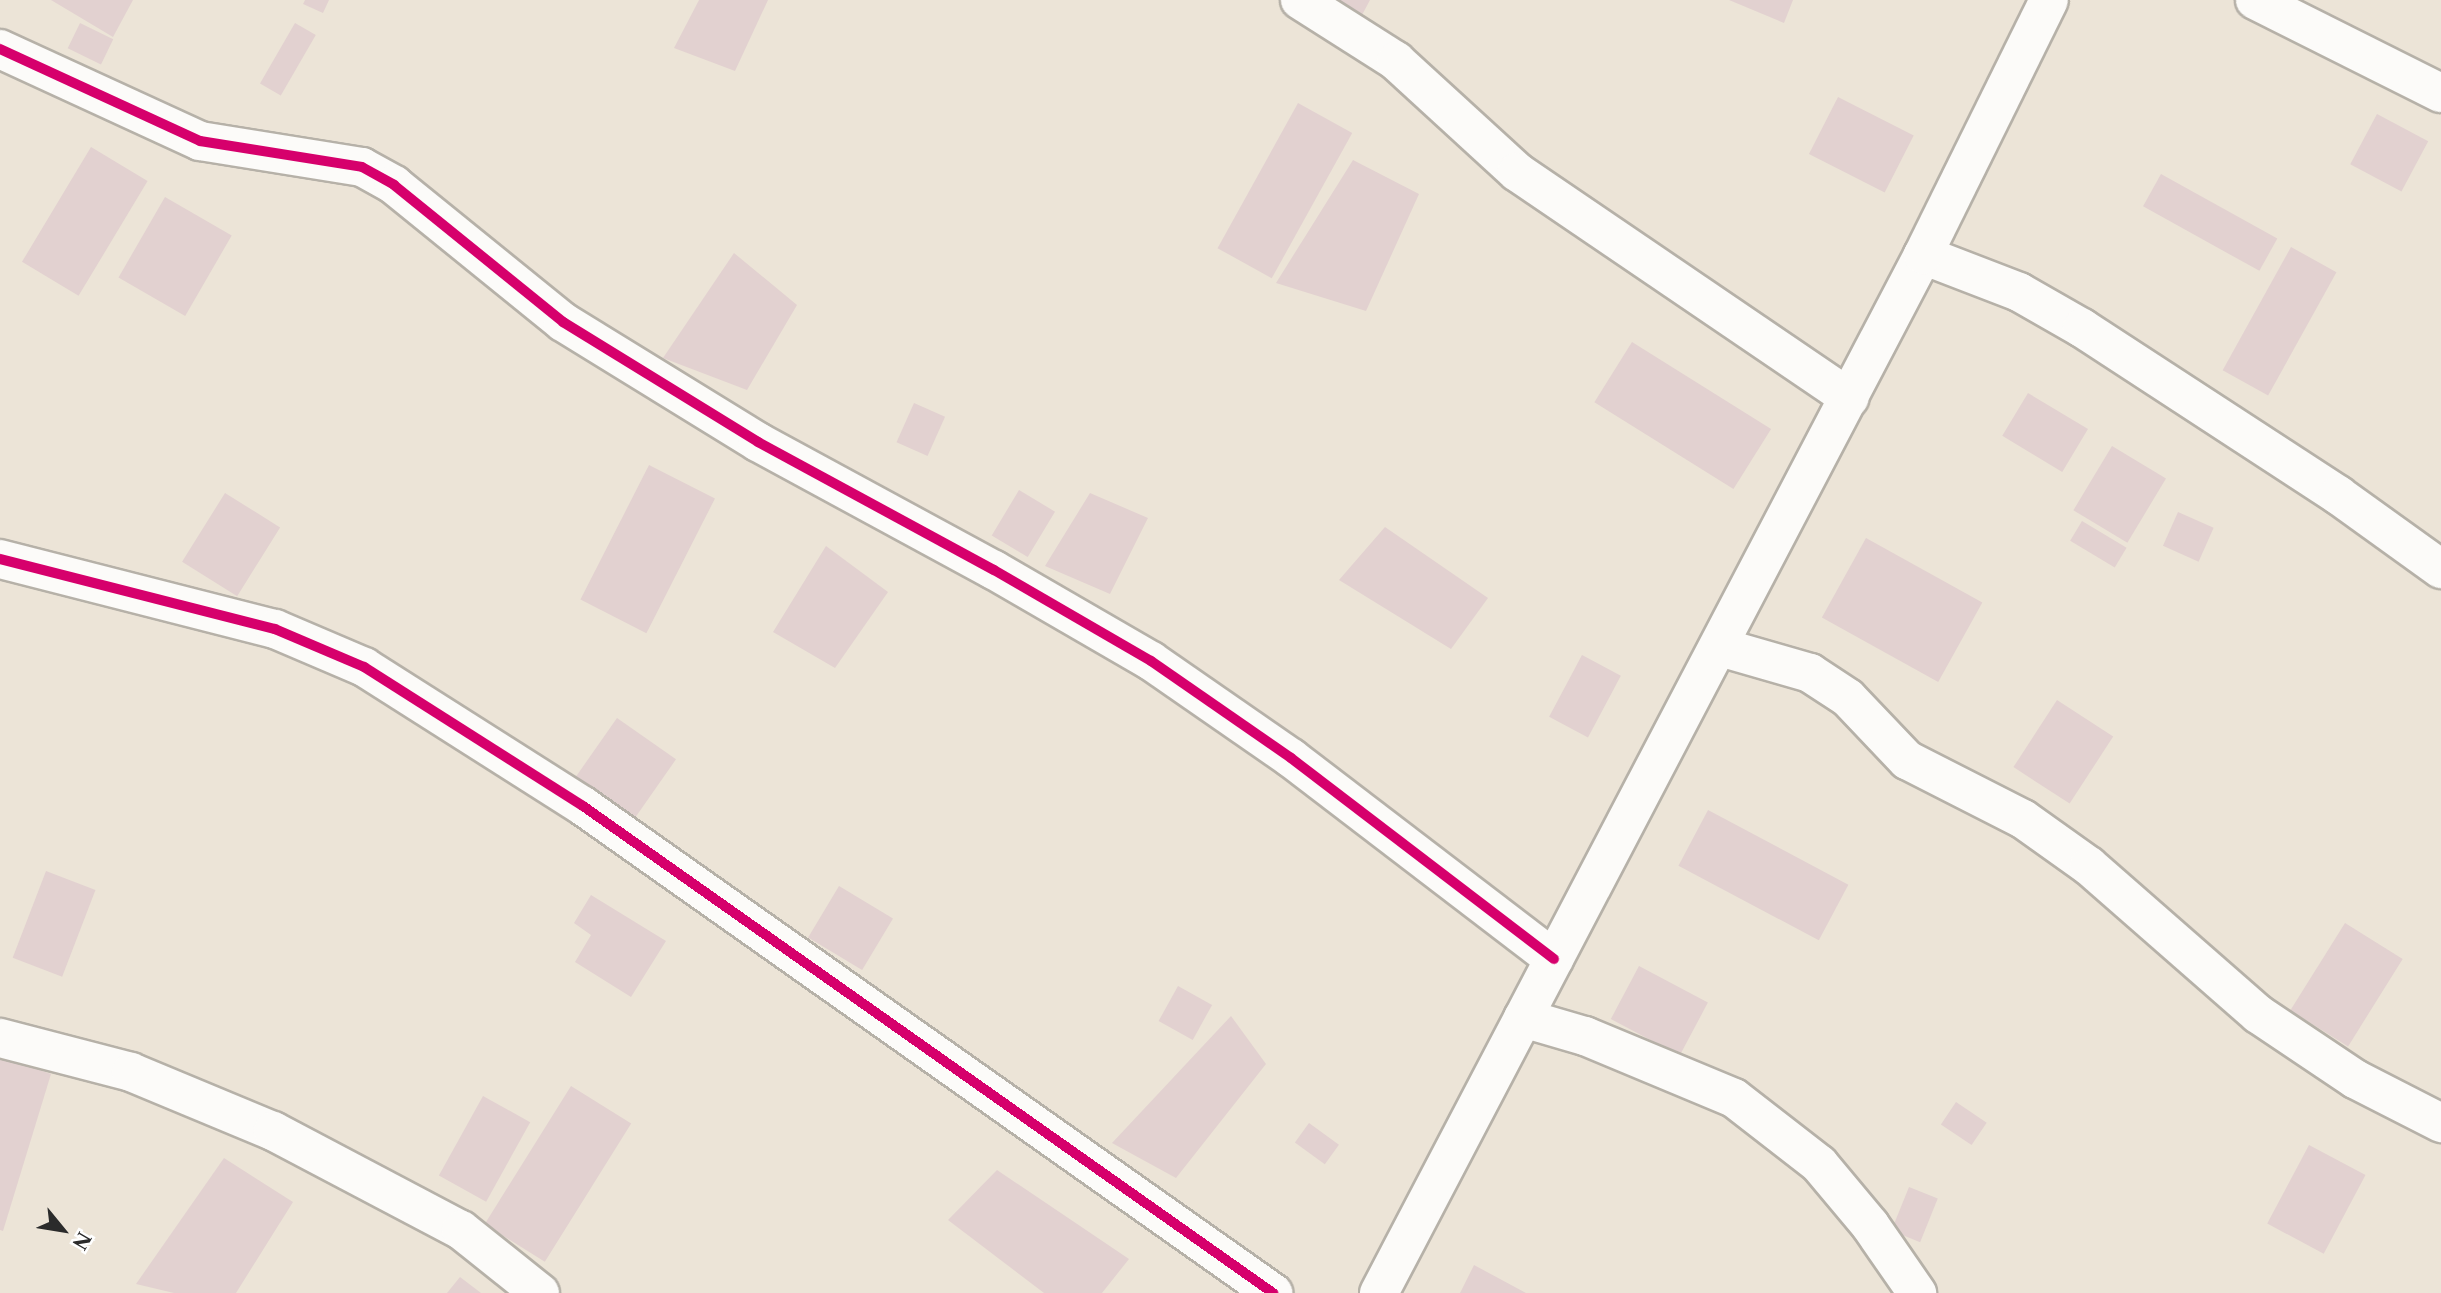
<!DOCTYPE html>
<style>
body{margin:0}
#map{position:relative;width:2441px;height:1293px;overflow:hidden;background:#ece4d7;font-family:"Libre Caslon Text",serif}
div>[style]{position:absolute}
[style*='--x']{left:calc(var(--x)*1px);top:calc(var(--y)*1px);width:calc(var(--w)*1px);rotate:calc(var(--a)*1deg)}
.building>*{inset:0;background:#e2d1d0;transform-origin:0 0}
.roads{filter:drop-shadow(2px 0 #b6b1a8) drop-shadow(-2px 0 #b6b1a8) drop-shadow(0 2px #b6b1a8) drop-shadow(0 -2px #b6b1a8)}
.minor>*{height:38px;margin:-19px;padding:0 19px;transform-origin:19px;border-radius:19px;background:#fcfbf9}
.cycleway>*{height:10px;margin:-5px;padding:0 5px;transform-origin:5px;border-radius:5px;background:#d6006c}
span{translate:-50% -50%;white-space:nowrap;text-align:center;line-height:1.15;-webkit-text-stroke:6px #fff;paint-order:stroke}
.north{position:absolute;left:28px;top:1195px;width:70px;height:70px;-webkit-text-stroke:5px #fff;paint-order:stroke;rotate:120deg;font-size:19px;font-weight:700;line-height:28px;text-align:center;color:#2b2b2b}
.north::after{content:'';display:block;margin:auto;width:24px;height:32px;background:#2b2b2b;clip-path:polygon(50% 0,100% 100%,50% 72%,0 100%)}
</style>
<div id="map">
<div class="building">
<i style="clip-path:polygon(51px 0,133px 0,113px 37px)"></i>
<i style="clip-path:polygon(305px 0,329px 0,323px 13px,303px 4px)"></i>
<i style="clip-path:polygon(699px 0,768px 0,735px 71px,674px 48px)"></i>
<i style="clip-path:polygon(1334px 0,1370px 0,1362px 15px)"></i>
<i style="clip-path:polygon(1729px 0,1793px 0,1784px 23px)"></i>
<i style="left:80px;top:23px;width:37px;height:28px;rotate:26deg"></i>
<i style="left:295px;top:23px;width:24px;height:70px;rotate:30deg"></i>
<i style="left:1838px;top:97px;width:85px;height:64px;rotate:27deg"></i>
<i style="left:1298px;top:103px;width:62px;height:166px;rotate:29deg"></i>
<i style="left:2377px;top:114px;width:58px;height:57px;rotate:28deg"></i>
<i style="left:91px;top:147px;width:66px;height:134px;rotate:31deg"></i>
<i style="clip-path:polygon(1353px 160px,1419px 194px,1366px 311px,1276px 283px)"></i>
<i style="left:2161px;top:174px;width:133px;height:37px;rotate:29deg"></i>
<i style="left:165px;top:197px;width:77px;height:93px;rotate:30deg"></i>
<i style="left:2291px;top:247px;width:52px;height:141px;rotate:29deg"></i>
<i style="clip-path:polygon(734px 253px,797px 305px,747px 390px,663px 358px)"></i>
<i style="left:1632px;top:342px;width:164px;height:71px;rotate:32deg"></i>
<i style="left:2028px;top:393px;width:70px;height:50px;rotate:31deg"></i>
<i style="left:914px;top:403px;width:34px;height:43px;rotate:24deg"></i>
<i style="left:2112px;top:446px;width:63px;height:75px;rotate:31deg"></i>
<i style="left:649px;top:465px;width:74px;height:151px;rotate:27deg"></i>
<i style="left:1019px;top:490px;width:42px;height:53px;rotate:31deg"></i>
<i style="left:225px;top:493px;width:65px;height:81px;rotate:32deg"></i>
<i style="clip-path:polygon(1090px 493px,1148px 518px,1110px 594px,1045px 566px)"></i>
<i style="left:2178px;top:512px;width:39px;height:37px;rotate:24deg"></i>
<i style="left:2082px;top:521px;width:52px;height:23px;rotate:31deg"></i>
<i style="clip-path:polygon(1385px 527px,1488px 598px,1451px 649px,1339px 580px)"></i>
<i style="left:1866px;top:538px;width:133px;height:91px;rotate:29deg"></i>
<i style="clip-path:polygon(826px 546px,888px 592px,835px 668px,773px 632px)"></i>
<i style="left:1582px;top:655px;width:44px;height:70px;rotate:28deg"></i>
<i style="left:2057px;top:700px;width:67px;height:80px;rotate:33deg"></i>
<i style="left:617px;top:718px;width:72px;height:79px;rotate:35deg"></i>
<i style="left:1708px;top:810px;width:159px;height:63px;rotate:28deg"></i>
<i style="left:46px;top:871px;width:53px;height:93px;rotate:21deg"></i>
<i style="left:839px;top:886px;width:63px;height:60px;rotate:31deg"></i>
<i style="clip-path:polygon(591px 895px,666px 941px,631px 997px,575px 962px,591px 935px,574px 923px)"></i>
<i style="left:2345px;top:923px;width:68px;height:103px;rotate:32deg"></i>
<i style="left:1639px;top:966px;width:78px;height:60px;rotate:28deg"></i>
<i style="left:1178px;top:986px;width:39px;height:40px;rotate:29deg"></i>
<i style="clip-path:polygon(1231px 1016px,1266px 1064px,1176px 1178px,1112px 1143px)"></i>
<i style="clip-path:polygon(0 1056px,51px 1074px,3px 1231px,0 1230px)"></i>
<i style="left:571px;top:1086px;width:71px;height:163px;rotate:32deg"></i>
<i style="left:483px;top:1096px;width:54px;height:91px;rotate:29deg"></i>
<i style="left:1956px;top:1102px;width:37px;height:27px;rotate:34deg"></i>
<i style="left:1309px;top:1123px;width:37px;height:24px;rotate:36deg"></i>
<i style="left:2309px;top:1145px;width:64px;height:89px;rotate:28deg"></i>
<i style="clip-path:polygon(224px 1158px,293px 1202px,236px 1293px,174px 1293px,136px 1284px)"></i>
<i style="clip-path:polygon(997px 1170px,1129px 1259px,1102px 1293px,1044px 1293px,948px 1220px)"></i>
<i style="left:1909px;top:1187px;width:31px;height:47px;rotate:22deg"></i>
<i style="clip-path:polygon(1474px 1265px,1526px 1293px,1460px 1293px)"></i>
<i style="clip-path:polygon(460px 1277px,481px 1293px,447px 1293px)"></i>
</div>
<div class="roads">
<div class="minor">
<i style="--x:1300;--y:0;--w:114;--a:32.4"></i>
<i style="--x:1396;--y:61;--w:164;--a:42.5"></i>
<i style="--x:1517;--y:172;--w:402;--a:34.2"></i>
<i style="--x:2255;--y:0;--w:208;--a:26.6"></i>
<i style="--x:0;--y:49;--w:220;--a:24.7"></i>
<i style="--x:200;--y:141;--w:164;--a:9.1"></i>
<i style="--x:362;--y:167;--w:37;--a:29"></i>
<i style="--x:394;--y:185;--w:218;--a:39"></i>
<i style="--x:563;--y:322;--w:229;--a:31.6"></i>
<i style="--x:758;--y:442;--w:268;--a:28.5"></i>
<i style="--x:994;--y:570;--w:181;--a:30.1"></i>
<i style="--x:1151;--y:661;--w:170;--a:34.7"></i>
<i style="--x:1291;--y:758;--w:331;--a:37.4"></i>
<i style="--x:1923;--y:255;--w:103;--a:21.1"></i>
<i style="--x:2019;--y:292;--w:73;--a:29.7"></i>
<i style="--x:2082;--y:328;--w:306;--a:33.1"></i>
<i style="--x:2338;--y:495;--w:127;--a:35.7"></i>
<i style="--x:0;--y:559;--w:284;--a:14.3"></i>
<i style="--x:275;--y:629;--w:97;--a:23.1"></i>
<i style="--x:364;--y:667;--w:259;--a:32.4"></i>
<i style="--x:583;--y:806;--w:845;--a:35.21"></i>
<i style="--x:1720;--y:647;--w:94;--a:16.1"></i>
<i style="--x:1810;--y:673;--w:45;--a:33.3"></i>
<i style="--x:1848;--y:698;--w:86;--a:46.4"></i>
<i style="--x:1907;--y:760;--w:130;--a:27"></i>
<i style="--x:2023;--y:819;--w:81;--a:35.5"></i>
<i style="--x:2089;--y:866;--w:225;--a:41.2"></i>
<i style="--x:2258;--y:1014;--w:117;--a:33.8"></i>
<i style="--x:2355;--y:1079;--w:97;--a:27.1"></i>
<i style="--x:1523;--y:1018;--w:65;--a:16.2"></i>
<i style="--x:1585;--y:1036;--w:161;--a:22.6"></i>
<i style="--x:1734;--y:1098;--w:108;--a:37.8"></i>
<i style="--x:1819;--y:1164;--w:80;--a:50.1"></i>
<i style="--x:1870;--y:1225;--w:83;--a:55.3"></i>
<i style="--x:0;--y:1038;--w:135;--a:14.5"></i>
<i style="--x:131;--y:1072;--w:154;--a:22.6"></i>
<i style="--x:273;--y:1131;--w:212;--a:27.8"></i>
<i style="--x:461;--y:1230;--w:101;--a:38.6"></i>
<i style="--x:1379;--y:1293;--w:1172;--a:-62.34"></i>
<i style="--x:1923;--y:255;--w:284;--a:-63.7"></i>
</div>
</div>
<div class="cycleway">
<i style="--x:0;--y:49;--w:220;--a:24.7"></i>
<i style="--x:200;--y:141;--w:164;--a:9.1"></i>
<i style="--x:362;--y:167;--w:37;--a:29"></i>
<i style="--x:394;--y:185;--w:218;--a:39"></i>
<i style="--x:563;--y:322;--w:229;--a:31.6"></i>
<i style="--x:758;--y:442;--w:268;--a:28.5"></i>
<i style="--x:994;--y:570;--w:181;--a:30.1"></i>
<i style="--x:1151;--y:661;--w:170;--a:34.7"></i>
<i style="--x:1291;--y:758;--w:331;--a:37.4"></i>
<i style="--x:0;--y:559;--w:284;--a:14.3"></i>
<i style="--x:275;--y:629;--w:97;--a:23.1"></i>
<i style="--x:364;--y:667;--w:259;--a:32.4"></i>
<i style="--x:583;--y:806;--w:845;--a:35.21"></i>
</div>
<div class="north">N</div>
</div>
